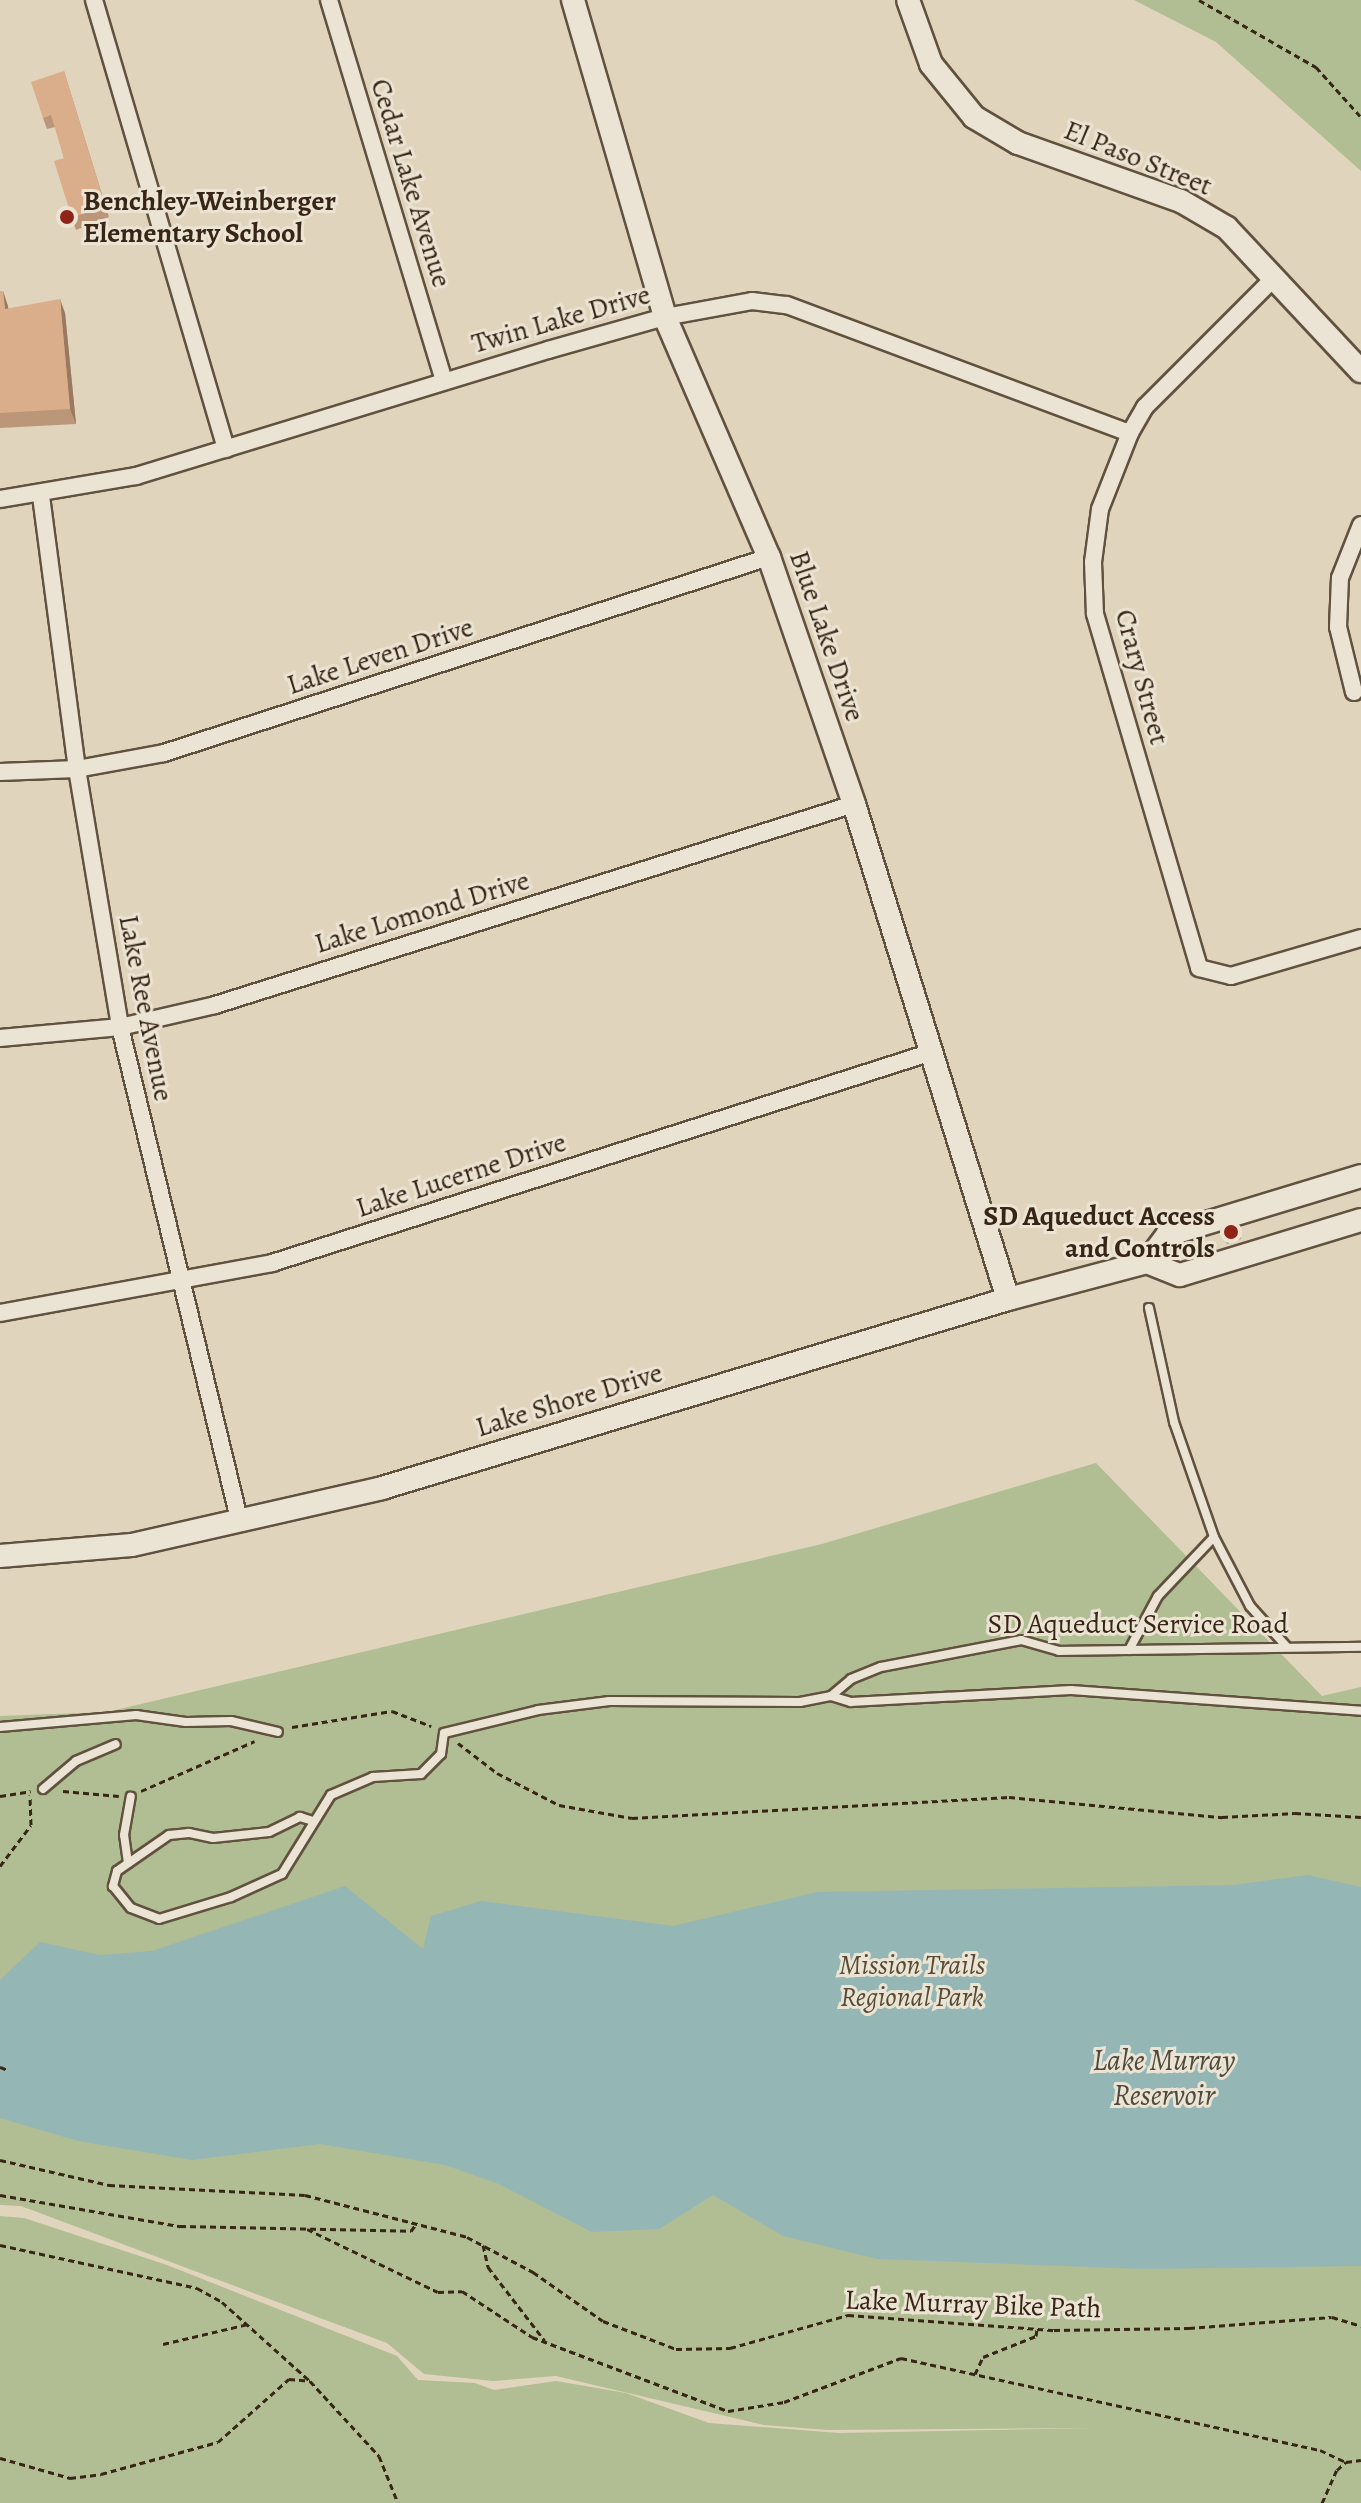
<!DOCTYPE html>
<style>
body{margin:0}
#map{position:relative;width:1361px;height:2503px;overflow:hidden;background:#e0d4bc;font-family:Alegreya,serif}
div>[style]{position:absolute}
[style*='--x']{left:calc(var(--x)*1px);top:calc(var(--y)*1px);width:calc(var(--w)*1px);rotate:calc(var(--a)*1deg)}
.green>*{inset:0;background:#b1bd92}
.water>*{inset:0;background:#94b7b6}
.path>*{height:3px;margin-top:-1.5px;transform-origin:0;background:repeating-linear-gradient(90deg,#372515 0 6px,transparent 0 10px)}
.roads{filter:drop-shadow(2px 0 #61513f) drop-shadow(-2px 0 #61513f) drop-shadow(0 2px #61513f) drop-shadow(0 -2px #61513f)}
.lane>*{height:8px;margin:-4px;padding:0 4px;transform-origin:4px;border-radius:4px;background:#ebe3d3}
.street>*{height:16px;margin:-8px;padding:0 8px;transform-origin:8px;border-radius:8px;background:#ebe3d3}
.secondary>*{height:22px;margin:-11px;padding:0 11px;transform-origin:11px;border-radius:11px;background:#ebe3d3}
.wall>*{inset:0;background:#bc9678}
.shaded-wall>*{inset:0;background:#997a61}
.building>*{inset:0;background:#dbae8b;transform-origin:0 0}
.dots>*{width:22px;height:22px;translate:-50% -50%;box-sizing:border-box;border:4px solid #ebe3d3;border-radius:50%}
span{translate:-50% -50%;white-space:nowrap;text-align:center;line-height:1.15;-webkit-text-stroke:6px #ebe3d3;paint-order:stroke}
.street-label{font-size:28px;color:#372515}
.poi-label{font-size:28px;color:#372515;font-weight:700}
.left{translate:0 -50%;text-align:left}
.right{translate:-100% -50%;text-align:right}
.park-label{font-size:28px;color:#564b34;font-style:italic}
.water-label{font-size:30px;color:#4e4a3d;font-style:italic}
</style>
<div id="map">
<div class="green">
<i style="clip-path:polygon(1134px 0,1361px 0,1361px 171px,1216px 42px)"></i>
<i style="clip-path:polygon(1096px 1463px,1322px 1696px,1361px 1687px,1361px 2503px,0 2503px,0 2216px,24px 2218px,167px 2265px,397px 2356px,418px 2380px,475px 2383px,494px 2390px,556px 2381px,626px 2393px,709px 2423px,839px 2433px,1095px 2428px,828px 2430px,764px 2425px,556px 2376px,493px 2381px,424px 2374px,387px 2343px,21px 2206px,0 2205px,0 1716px,107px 1712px,822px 1544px)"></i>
</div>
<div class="water">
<i style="clip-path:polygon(1308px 1875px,1361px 1887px,1361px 2266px,1144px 2269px,878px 2259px,783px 2236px,713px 2195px,659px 2229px,592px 2232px,499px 2184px,445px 2165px,320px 2144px,192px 2160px,78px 2141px,0 2118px,0 1980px,40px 1942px,100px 1955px,152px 1951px,345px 1886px,423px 1949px,431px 1916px,481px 1901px,673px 1926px,817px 1892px,1233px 1885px)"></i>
</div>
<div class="path">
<i style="--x:1199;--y:0;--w:135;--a:29.8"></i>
<i style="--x:1316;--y:67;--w:67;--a:48"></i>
<i style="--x:292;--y:1727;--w:101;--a:-9.1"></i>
<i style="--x:392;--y:1711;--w:42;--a:21"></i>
<i style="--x:458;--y:1743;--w:49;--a:37.6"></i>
<i style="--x:497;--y:1773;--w:70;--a:27.3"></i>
<i style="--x:559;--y:1805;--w:74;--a:10.1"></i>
<i style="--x:632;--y:1818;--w:378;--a:-3.2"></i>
<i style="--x:1009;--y:1797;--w:214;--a:5.4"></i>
<i style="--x:1222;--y:1817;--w:73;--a:-3.1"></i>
<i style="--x:1295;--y:1813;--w:66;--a:3.5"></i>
<i style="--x:63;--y:1791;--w:56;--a:5.1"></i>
<i style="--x:141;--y:1791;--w:124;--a:-23.7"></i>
<i style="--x:0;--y:1796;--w:31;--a:-9"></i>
<i style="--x:0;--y:1866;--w:51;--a:-52.9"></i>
<i style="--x:31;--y:1825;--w:30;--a:-92"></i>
<i style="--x:0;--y:2067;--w:9;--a:21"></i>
<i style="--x:0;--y:2160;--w:112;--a:12.9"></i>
<i style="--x:109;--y:2185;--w:196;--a:2.9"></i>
<i style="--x:305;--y:2195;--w:167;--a:14.5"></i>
<i style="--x:467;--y:2237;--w:75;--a:27.9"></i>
<i style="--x:533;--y:2272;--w:85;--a:35"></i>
<i style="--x:603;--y:2321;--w:78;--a:21"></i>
<i style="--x:676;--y:2349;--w:54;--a:-1.1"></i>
<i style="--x:730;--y:2348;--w:123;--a:-15.6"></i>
<i style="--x:848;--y:2315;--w:207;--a:4.2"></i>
<i style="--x:1054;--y:2330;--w:135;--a:-0.8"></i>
<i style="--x:1189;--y:2328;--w:143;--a:-4.4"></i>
<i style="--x:1332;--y:2317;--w:30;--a:17"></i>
<i style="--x:0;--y:2195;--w:183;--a:9.8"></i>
<i style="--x:180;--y:2226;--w:231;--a:1.2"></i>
<i style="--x:411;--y:2231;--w:9;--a:-54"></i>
<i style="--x:307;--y:2229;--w:145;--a:25.7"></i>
<i style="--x:438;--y:2292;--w:24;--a:-2"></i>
<i style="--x:462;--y:2291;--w:84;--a:33.3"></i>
<i style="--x:532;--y:2337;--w:210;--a:20.7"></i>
<i style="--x:728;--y:2411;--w:57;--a:-9.1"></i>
<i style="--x:784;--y:2402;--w:125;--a:-20.6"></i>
<i style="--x:901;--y:2358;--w:429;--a:12.4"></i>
<i style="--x:1320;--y:2450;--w:29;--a:25"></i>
<i style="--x:0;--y:2245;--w:202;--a:12.3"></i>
<i style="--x:197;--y:2288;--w:29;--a:29"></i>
<i style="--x:222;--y:2302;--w:118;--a:41.9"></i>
<i style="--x:483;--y:2245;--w:23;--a:77"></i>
<i style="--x:488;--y:2267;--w:93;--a:52.4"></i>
<i style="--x:163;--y:2344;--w:87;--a:-13.2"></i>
<i style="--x:975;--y:2374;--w:19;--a:-65"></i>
<i style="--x:983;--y:2357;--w:57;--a:-21.6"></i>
<i style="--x:1036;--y:2336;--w:7;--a:-82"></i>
<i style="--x:0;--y:2458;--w:73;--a:15.9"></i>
<i style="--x:70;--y:2478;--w:31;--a:-7"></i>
<i style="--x:101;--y:2474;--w:121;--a:-15.3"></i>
<i style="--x:218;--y:2442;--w:95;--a:-41.6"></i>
<i style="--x:289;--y:2379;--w:21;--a:5"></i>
<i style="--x:310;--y:2381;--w:102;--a:47.4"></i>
<i style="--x:379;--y:2456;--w:51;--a:68"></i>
<i style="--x:1322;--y:2503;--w:36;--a:-66"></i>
<i style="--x:1337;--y:2470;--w:12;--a:-42"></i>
<i style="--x:1346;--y:2462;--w:15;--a:-8"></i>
</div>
<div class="roads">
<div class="lane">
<i style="--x:1149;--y:1308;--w:117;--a:77.6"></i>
<i style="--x:1174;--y:1422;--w:122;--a:70.8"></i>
<i style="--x:1214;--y:1537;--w:78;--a:62.4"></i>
<i style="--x:1250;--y:1606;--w:55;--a:47.9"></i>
<i style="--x:1129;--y:1650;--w:61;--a:-61.8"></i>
<i style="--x:1158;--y:1596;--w:81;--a:-46.5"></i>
<i style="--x:831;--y:1696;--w:26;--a:-40"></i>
<i style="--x:851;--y:1679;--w:32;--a:-22"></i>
<i style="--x:881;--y:1667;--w:143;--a:-10.9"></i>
<i style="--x:1021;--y:1640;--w:40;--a:16"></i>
<i style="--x:1059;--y:1651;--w:302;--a:-0.8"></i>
<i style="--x:0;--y:1727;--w:137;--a:-5"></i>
<i style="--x:136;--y:1715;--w:50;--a:8"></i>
<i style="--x:186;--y:1722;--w:45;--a:-1.3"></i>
<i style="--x:231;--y:1721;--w:48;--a:13.2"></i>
<i style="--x:43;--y:1789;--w:43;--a:-40.3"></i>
<i style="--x:76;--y:1761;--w:43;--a:-23"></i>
<i style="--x:313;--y:1821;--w:14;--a:-163"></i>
<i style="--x:300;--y:1817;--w:34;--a:154"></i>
<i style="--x:269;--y:1832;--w:56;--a:173.9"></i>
<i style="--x:213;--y:1838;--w:25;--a:-168"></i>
<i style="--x:189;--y:1833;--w:20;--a:174"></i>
<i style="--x:169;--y:1835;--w:63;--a:145.3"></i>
<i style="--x:117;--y:1871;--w:16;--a:105"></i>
<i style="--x:113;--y:1886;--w:28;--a:51"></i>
<i style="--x:131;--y:1908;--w:30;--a:21"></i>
<i style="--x:159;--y:1919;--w:75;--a:-17"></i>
<i style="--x:231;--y:1897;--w:56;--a:-24.3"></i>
<i style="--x:282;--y:1874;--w:93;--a:-58.2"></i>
<i style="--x:331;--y:1795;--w:46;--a:-23.2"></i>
<i style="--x:373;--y:1777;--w:48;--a:-3.6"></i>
<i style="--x:421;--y:1774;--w:28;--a:-45"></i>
<i style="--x:441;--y:1754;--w:21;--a:-82"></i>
<i style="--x:444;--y:1733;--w:97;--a:-13.7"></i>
<i style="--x:538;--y:1710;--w:72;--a:-7.2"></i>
<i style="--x:609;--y:1701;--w:191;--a:0.3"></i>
<i style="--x:800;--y:1702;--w:32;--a:-11"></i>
<i style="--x:831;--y:1696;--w:21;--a:17"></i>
<i style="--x:851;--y:1702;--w:220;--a:-3.1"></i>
<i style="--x:1071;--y:1690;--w:291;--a:4.1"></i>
<i style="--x:128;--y:1863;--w:28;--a:-98"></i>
<i style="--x:124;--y:1835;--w:39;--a:-80"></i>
</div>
<div class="street">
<i style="--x:94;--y:0;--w:468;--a:73.6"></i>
<i style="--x:329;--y:0;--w:397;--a:73.2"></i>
<i style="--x:1275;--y:277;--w:184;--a:135"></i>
<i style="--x:1145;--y:407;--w:30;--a:120"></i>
<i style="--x:1130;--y:433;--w:82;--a:111.5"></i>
<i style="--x:1100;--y:509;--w:53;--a:97.5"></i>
<i style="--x:1093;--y:562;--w:52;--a:87.8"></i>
<i style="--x:1095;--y:614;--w:369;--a:73.6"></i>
<i style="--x:1199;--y:968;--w:33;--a:14"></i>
<i style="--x:1231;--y:976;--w:135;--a:-16.3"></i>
<i style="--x:41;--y:496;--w:275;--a:82.5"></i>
<i style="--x:77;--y:769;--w:262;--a:80.5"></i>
<i style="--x:120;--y:1027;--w:510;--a:76.4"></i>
<i style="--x:0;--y:499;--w:138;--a:-9.6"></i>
<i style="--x:136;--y:476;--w:431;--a:-17"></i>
<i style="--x:548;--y:350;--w:122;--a:-15.8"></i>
<i style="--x:665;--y:317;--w:88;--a:-10.4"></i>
<i style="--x:752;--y:301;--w:35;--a:7"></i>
<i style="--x:787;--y:305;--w:366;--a:20.5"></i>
<i style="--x:1354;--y:692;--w:67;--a:-103.8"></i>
<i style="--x:1338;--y:627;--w:49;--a:-87.7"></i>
<i style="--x:1340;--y:578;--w:57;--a:-68.4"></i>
<i style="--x:0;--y:772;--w:77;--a:-2.2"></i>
<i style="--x:77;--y:769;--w:88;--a:-10.4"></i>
<i style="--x:164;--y:753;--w:636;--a:-17.95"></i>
<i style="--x:0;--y:1038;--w:121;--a:-5.2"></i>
<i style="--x:120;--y:1027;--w:98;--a:-13"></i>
<i style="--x:215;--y:1005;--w:670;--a:-17.46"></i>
<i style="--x:0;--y:1313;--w:277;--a:-10.4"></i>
<i style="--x:272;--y:1263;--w:690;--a:-17.73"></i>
</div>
<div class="secondary">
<i style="--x:573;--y:0;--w:330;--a:73.8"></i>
<i style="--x:665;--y:317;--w:262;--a:66.6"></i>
<i style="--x:769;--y:557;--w:261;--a:71"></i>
<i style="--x:854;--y:804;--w:518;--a:72.72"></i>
<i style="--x:908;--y:0;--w:68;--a:70.2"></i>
<i style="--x:931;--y:64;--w:68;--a:50.9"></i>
<i style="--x:974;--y:117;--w:51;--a:30.6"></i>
<i style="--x:1018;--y:143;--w:173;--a:19.6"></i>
<i style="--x:1181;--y:201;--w:53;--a:30.4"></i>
<i style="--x:1227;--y:228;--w:196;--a:46.9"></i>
<i style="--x:1147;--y:1262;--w:34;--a:-53"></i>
<i style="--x:1167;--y:1235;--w:203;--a:-16.9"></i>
<i style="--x:1147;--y:1262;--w:35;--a:22"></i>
<i style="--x:1180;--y:1275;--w:189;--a:-16.9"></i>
<i style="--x:0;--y:1556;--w:132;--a:-4.8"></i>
<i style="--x:132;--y:1545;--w:256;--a:-12.8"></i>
<i style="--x:382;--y:1488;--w:654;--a:-16.8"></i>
<i style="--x:1008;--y:1299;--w:144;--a:-14.9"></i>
</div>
</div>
<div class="wall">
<i style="clip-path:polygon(64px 71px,109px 217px,76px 230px,72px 218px,64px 158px,55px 127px,47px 129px,43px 118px)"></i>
<i style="clip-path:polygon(0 291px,3px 291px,8px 309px,65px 313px,76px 424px,0 428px)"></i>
<i style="clip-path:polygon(1237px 1224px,1241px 1239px,1227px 1244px,1221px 1229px)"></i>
</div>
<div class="shaded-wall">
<i style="clip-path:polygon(3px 291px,8px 306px,10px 324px,5px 309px)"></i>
<i style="clip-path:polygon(60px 299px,65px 313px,76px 424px,70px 409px)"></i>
</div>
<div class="building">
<i style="clip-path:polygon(64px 71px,105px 205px,72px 218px,54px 161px,64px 158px,51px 115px,43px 118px,31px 82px)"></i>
<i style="clip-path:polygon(0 291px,3px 291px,5px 309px,60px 299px,70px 409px,0 413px)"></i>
<i style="left:1237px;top:1224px;width:11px;height:17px;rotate:75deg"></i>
</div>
<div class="dots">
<i style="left:67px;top:217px;background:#8f2418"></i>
<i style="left:1231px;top:1232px;background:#8f2418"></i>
</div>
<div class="street-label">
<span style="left:1138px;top:158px;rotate:22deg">El Paso Street</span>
<span style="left:411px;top:183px;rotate:73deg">Cedar Lake Avenue</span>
<span style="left:561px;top:319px;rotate:-16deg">Twin Lake Drive</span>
<span style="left:827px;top:636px;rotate:71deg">Blue Lake Drive</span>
<span style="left:380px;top:656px;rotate:-18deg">Lake Leven Drive</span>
<span style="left:1142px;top:677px;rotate:75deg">Crary Street</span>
<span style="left:422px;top:912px;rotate:-17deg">Lake Lomond Drive</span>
<span style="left:146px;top:1008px;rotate:79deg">Lake Ree Avenue</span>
<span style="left:461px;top:1175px;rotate:-18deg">Lake Lucerne Drive</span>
<span style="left:569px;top:1400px;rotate:-17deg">Lake Shore Drive</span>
<span style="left:1138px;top:1624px">SD Aqueduct Service Road</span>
<span style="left:973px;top:2304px;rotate:2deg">Lake Murray Bike Path</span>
</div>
<div class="poi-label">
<span class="left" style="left:83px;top:217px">Benchley-Weinberger<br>Elementary School</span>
<span class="right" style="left:1215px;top:1232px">SD Aqueduct Access<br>and Controls</span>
</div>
<div class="park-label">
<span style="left:912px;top:1981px">Mission Trails<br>Regional Park</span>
</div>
<div class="water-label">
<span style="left:1164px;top:2077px">Lake Murray<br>Reservoir</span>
</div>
</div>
